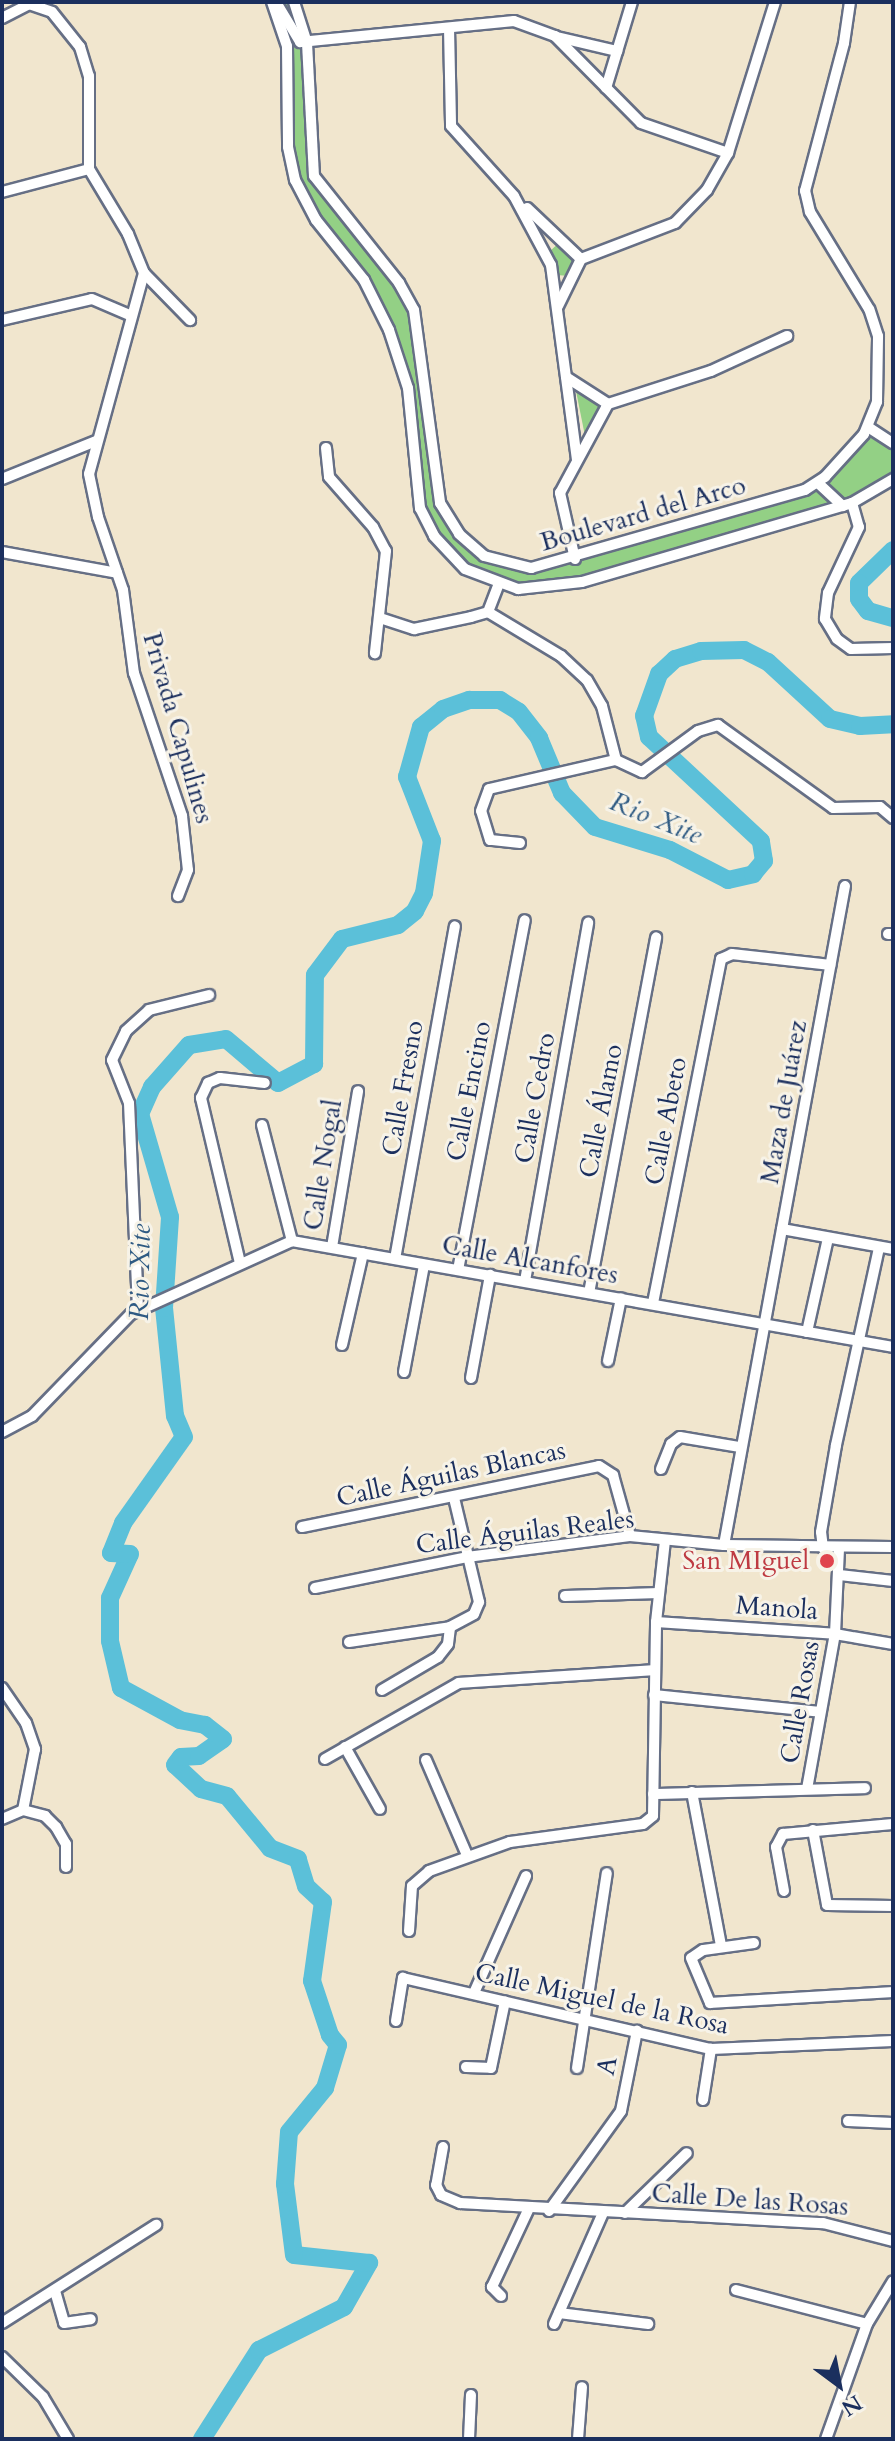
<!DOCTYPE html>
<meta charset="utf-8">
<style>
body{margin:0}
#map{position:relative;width:895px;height:2441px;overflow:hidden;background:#f1e6ce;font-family:Cardo,serif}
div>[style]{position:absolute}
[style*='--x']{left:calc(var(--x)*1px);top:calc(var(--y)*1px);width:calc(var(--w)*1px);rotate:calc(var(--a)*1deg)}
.green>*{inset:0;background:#93d085}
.river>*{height:18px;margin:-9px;padding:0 9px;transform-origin:9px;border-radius:9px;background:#5bc0d9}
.roads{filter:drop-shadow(2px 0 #666f85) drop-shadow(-2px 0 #666f85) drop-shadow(0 2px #666f85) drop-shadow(0 -2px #666f85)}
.minor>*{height:10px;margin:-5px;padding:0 5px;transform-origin:5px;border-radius:5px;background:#fff}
.dots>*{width:22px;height:22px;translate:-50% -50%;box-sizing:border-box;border:4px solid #f7f3e8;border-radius:50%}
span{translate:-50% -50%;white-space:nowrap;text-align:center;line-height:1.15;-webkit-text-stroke:6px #f7f3e8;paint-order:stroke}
.street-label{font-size:26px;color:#1b2f5e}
.health-label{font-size:26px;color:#be3a42}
.right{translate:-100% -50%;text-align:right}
.water-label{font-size:28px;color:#2e5a83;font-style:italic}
.frame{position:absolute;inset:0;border:4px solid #1b2f5e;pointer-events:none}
.north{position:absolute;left:799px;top:2345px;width:80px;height:80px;-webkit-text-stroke:6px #f7f3e8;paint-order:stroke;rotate:148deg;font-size:22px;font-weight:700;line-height:32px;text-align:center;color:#1b2f5e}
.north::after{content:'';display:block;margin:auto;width:28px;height:36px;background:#1b2f5e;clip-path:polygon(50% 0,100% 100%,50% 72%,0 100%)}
</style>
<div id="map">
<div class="green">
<i style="clip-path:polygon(272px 2px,294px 2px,299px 13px,314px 176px,408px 296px,440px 503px,472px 547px,515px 567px,818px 483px,868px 427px,893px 443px,893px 479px,872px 492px,582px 582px,536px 589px,481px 579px,426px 523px,408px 388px,378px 307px,316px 220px,288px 147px,288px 61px)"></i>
<i style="clip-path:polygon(560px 242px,576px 258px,569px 276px,557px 275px,550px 251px)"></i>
<i style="clip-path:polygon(575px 386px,603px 405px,585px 436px)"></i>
</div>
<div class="river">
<i style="--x:893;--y:550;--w:47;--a:135.9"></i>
<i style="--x:859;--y:583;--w:16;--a:90"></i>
<i style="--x:859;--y:599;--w:15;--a:53"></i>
<i style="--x:868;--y:611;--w:26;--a:16"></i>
<i style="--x:202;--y:2439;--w:106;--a:-57.4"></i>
<i style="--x:259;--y:2350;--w:95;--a:-26.8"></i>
<i style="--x:344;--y:2307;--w:51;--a:-60.4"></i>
<i style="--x:369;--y:2263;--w:75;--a:-173.9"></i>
<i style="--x:294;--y:2255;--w:72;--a:-97.2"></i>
<i style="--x:285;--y:2184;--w:52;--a:-85.6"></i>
<i style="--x:289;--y:2132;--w:57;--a:-50.7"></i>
<i style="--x:325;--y:2088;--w:45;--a:-73.2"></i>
<i style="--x:338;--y:2045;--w:13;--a:-129"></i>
<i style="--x:330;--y:2035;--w:57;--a:-108.4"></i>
<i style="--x:312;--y:1981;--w:80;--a:-82.1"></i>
<i style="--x:323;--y:1902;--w:23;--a:-137"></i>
<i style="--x:306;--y:1886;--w:28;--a:-107"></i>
<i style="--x:298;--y:1859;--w:30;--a:-159"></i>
<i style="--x:270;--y:1848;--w:67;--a:-129.6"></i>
<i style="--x:227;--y:1796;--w:27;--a:-165"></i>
<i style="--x:201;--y:1789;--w:35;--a:-137"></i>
<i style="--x:175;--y:1765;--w:10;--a:-53"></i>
<i style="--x:181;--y:1757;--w:18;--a:-3"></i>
<i style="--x:199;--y:1756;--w:29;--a:-35"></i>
<i style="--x:223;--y:1739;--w:23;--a:-142"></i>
<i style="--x:205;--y:1725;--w:25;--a:-169"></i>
<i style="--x:180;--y:1720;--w:67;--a:-151.5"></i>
<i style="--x:121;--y:1688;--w:48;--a:-103.2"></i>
<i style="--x:110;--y:1641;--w:43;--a:-90"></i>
<i style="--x:110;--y:1598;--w:48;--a:-65.6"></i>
<i style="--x:130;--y:1554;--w:19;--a:-177"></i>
<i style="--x:111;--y:1553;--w:32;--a:-68"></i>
<i style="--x:123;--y:1523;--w:105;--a:-54.7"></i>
<i style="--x:184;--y:1437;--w:23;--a:-113"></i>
<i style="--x:175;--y:1416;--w:109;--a:-95.8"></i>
<i style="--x:164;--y:1308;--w:91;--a:-86.2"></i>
<i style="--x:170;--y:1217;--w:107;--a:-106.2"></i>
<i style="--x:140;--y:1114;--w:30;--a:-66"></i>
<i style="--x:152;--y:1087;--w:56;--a:-48.6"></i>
<i style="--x:189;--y:1045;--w:37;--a:-9"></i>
<i style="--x:226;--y:1039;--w:68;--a:40.2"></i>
<i style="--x:278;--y:1083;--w:41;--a:-27.8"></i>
<i style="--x:314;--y:1064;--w:89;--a:-89.4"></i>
<i style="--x:315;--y:975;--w:45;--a:-53.1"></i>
<i style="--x:342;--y:939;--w:58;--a:-14"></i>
<i style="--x:398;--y:925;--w:22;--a:-39"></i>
<i style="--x:415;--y:911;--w:20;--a:-63"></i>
<i style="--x:424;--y:893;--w:53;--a:-81.3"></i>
<i style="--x:432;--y:841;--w:69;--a:-111.3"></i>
<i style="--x:407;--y:777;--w:52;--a:-74.4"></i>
<i style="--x:421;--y:727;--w:28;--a:-39"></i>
<i style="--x:443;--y:709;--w:28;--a:-19"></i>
<i style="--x:469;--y:700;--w:31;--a:0"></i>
<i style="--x:500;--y:700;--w:22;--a:32"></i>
<i style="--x:519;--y:712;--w:33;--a:52"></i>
<i style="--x:539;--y:738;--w:60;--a:67.3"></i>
<i style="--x:562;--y:793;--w:47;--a:45.9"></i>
<i style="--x:595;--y:827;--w:78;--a:17"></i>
<i style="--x:670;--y:850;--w:65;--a:27.3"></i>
<i style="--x:728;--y:880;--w:26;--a:-13"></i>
<i style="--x:753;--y:874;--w:17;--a:-50"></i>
<i style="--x:764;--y:861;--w:20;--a:-99"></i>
<i style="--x:761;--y:841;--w:153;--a:-137.1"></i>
<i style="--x:649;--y:737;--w:22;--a:-103"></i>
<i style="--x:644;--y:716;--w:45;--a:-70.3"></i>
<i style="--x:659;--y:674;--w:22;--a:-43"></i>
<i style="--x:675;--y:659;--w:27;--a:-17"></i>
<i style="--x:701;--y:651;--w:43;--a:-1.3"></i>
<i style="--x:744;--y:650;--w:27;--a:27"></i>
<i style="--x:768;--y:662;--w:84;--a:42.6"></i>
<i style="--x:830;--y:719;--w:31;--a:13"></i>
<i style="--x:860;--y:726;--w:33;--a:-3"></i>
</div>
<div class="roads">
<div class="minor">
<i style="--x:272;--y:2;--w:46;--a:71.2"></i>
<i style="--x:287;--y:46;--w:101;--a:89.4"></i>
<i style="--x:288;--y:147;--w:34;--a:78"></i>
<i style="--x:295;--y:180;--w:45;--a:62.3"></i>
<i style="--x:316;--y:220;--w:77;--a:51.3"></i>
<i style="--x:364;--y:280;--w:56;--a:63.4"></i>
<i style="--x:389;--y:330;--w:61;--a:71.9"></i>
<i style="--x:408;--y:388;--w:121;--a:84.3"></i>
<i style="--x:420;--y:508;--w:31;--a:63"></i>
<i style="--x:434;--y:536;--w:45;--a:46.8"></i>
<i style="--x:465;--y:569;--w:57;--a:20.7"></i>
<i style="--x:518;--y:589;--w:64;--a:-6.2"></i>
<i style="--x:582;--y:582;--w:281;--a:-16.3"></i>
<i style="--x:852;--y:503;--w:48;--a:-30.3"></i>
<i style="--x:276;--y:2;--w:47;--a:59"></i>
<i style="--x:300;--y:42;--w:215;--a:-5.6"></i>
<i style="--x:514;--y:21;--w:44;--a:20.1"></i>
<i style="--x:555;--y:36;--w:122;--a:45.3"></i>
<i style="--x:641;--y:123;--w:92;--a:19"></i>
<i style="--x:294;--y:2;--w:43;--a:72.4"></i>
<i style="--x:307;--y:43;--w:133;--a:87"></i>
<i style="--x:314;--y:176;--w:137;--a:51.5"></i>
<i style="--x:399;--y:283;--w:31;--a:61"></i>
<i style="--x:414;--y:310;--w:195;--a:82.3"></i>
<i style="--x:440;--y:503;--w:36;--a:58"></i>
<i style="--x:459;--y:534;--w:33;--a:41"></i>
<i style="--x:484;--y:556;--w:49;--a:14.3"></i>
<i style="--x:531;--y:568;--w:285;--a:-15.9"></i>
<i style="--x:805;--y:490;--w:24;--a:-33"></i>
<i style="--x:825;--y:477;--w:58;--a:-47.8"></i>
<i style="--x:864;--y:434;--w:35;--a:-68"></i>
<i style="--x:877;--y:402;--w:66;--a:-89.1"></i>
<i style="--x:878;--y:336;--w:28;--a:-108"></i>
<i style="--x:869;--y:309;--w:114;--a:-121.3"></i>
<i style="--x:810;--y:212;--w:22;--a:-103"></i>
<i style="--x:805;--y:191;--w:153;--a:-75.2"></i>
<i style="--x:844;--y:43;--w:41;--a:-81.7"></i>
<i style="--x:29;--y:4;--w:24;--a:19"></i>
<i style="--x:52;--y:12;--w:45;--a:51.3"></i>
<i style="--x:80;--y:47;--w:30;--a:73"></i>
<i style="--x:89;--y:76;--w:93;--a:90"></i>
<i style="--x:89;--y:169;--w:76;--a:59"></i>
<i style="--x:128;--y:234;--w:42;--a:67.7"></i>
<i style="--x:144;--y:273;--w:208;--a:105.3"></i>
<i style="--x:89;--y:474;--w:44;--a:78.2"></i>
<i style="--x:98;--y:517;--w:77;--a:71.1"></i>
<i style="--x:123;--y:590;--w:84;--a:82.5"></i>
<i style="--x:134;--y:673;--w:151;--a:71.4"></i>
<i style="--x:182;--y:816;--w:54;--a:83.7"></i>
<i style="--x:188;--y:870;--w:28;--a:111"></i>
<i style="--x:2;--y:18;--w:30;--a:-27"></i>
<i style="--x:449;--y:28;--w:98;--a:88.8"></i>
<i style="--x:451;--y:126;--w:94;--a:48"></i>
<i style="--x:514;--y:196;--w:78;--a:61.8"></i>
<i style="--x:551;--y:265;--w:196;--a:82.4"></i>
<i style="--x:557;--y:37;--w:62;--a:13.1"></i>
<i style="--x:606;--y:88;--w:90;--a:-73.2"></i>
<i style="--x:2;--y:192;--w:90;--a:-14.8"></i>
<i style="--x:527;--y:208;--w:74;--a:43.4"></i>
<i style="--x:581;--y:259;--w:101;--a:-21"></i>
<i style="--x:675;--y:223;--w:46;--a:-45.9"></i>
<i style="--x:707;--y:190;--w:43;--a:-60.4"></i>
<i style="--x:728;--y:153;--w:158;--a:-72.7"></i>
<i style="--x:144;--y:273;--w:66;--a:45.6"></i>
<i style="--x:558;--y:306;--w:52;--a:-63.9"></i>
<i style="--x:2;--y:320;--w:92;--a:-13.1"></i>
<i style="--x:92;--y:299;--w:43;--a:23"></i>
<i style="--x:566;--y:377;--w:50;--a:32.7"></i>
<i style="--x:868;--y:427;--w:30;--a:33"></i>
<i style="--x:326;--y:448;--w:29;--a:84"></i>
<i style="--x:329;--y:477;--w:67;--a:48.7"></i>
<i style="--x:373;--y:527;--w:27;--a:62"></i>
<i style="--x:386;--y:551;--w:103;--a:96.2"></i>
<i style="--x:2;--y:479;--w:101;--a:-22"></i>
<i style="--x:818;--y:483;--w:34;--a:43"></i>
<i style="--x:852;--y:503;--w:25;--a:74"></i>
<i style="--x:859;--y:527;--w:73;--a:115.2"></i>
<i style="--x:828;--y:593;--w:26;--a:97"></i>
<i style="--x:825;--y:619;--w:23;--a:59"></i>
<i style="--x:837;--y:639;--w:17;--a:36"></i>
<i style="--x:851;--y:649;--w:42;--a:-1.4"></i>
<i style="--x:2;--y:552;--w:117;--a:10.3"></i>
<i style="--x:575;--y:559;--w:68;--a:-102.8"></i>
<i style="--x:560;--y:493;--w:101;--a:-61.7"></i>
<i style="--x:608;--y:404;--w:108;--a:-17.8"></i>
<i style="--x:711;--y:371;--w:84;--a:-24.7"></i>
<i style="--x:488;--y:612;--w:85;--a:31.1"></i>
<i style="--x:561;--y:656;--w:35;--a:43"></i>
<i style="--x:587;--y:680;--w:30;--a:60"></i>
<i style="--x:602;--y:706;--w:56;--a:75.5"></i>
<i style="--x:383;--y:619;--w:33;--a:18"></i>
<i style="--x:414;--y:629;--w:58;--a:-11.9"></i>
<i style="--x:471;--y:617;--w:18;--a:-16"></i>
<i style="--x:488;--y:612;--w:28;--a:-69"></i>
<i style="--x:520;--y:843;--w:30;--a:-174"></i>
<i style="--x:490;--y:840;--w:30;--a:-107"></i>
<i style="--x:481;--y:811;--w:23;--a:-70"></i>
<i style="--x:489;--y:789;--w:130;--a:-12.9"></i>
<i style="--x:616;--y:760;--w:29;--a:25"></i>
<i style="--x:642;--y:772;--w:69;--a:-36.2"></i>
<i style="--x:698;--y:731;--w:21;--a:-17"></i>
<i style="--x:718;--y:725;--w:142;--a:35.8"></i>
<i style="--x:833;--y:808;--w:47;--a:-1.2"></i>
<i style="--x:880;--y:807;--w:17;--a:40"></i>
<i style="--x:888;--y:934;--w:5;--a:0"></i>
<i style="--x:262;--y:1125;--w:120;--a:75.5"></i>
<i style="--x:782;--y:1229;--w:113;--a:10.2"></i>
<i style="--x:332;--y:1247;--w:158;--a:-80.5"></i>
<i style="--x:395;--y:1259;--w:338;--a:-79.8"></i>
<i style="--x:240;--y:1263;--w:170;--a:-103.3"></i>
<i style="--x:201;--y:1098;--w:17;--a:-65"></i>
<i style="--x:208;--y:1083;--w:13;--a:-23"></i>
<i style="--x:220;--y:1078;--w:45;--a:6.3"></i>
<i style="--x:458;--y:1270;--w:356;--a:-79.2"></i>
<i style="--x:525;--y:1281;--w:364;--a:-80"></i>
<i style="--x:589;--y:1293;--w:362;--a:-79.3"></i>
<i style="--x:653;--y:1303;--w:351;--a:-78.8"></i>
<i style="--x:721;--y:959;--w:12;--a:-24"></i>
<i style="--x:732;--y:954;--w:99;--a:6.4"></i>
<i style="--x:138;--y:1309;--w:206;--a:-92.5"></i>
<i style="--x:129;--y:1103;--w:46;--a:-111.6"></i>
<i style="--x:112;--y:1060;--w:32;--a:-64"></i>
<i style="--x:126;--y:1031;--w:31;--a:-42"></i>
<i style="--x:149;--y:1010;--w:62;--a:-14"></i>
<i style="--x:807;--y:1332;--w:96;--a:-77.4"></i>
<i style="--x:342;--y:1345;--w:94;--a:-77.1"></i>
<i style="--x:608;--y:1361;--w:64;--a:-78.3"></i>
<i style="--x:404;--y:1372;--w:109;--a:-79.4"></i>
<i style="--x:471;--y:1378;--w:105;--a:-79.5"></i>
<i style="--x:2;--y:1432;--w:34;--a:-28"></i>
<i style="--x:32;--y:1416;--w:142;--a:-45.9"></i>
<i style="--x:131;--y:1314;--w:177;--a:-24.4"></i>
<i style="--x:292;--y:1241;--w:610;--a:10"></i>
<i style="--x:661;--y:1469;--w:27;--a:-68"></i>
<i style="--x:671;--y:1444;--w:11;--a:-38"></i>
<i style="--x:680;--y:1437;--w:61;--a:9.5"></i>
<i style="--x:302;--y:1527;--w:303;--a:-11.6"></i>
<i style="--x:599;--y:1466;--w:17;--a:33"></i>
<i style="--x:613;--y:1475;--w:63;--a:74.4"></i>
<i style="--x:724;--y:1545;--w:670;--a:-79.6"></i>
<i style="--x:823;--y:1548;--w:16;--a:-97"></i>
<i style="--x:821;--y:1532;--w:88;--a:-80.2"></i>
<i style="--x:836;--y:1445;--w:202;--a:-77.7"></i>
<i style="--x:840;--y:1575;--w:53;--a:6.5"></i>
<i style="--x:315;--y:1588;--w:155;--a:-11.5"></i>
<i style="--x:467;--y:1557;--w:164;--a:-7.3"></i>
<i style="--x:630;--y:1536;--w:94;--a:5.5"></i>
<i style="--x:724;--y:1545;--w:169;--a:0.7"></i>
<i style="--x:565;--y:1596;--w:94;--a:-1.8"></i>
<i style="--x:656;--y:1622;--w:179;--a:3.8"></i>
<i style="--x:835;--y:1634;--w:59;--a:9.8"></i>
<i style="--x:349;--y:1642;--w:102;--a:-8.4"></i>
<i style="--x:450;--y:1627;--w:27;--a:-28"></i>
<i style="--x:474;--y:1614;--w:13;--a:-67"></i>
<i style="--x:479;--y:1602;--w:107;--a:-103.5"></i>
<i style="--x:2;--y:1688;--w:42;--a:55.6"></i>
<i style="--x:26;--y:1723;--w:28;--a:71"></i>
<i style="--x:35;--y:1749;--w:62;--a:101.1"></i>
<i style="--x:23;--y:1810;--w:23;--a:15"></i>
<i style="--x:45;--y:1816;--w:16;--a:45"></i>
<i style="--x:56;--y:1827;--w:20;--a:60"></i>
<i style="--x:66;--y:1844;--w:23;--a:90"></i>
<i style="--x:382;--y:1690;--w:65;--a:-30.5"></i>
<i style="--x:438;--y:1657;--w:16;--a:-52"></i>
<i style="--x:448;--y:1644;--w:17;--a:-83"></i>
<i style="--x:654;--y:1695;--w:167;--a:5.8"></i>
<i style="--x:345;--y:1747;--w:71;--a:60.6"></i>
<i style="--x:325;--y:1759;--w:154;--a:-29.6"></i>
<i style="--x:459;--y:1683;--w:196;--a:-3.8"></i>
<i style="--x:426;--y:1760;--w:103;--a:66.7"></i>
<i style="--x:807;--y:1789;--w:158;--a:-79.8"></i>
<i style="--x:835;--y:1634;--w:86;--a:-87.3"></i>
<i style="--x:692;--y:1792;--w:157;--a:79.3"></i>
<i style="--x:653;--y:1794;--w:212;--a:-1.6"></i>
<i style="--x:2;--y:1819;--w:23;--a:-23"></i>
<i style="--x:813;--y:1830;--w:76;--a:79.4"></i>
<i style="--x:827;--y:1905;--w:66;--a:0.9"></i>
<i style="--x:784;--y:1891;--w:45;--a:-100.3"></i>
<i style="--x:776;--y:1847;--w:15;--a:-62"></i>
<i style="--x:783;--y:1834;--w:110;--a:-5.2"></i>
<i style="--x:409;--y:1931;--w:45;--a:-86.2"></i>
<i style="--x:412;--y:1886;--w:23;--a:-41"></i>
<i style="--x:429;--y:1871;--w:86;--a:-19.7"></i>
<i style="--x:510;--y:1842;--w:134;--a:-7.7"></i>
<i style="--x:643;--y:1824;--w:13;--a:-39"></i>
<i style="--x:653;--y:1816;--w:194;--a:-89.1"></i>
<i style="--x:656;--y:1622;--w:82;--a:-83.7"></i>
<i style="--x:754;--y:1943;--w:51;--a:172.2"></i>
<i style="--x:703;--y:1950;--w:14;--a:146"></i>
<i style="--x:691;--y:1958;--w:49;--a:67.1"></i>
<i style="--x:710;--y:2003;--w:183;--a:-3.4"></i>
<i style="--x:474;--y:1993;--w:128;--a:-66"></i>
<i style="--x:396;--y:2021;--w:44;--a:-80.8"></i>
<i style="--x:403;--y:1978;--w:316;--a:13"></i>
<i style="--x:711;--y:2049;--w:182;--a:-2.5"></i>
<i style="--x:466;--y:2067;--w:25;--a:2"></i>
<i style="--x:491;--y:2068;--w:68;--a:-78.2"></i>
<i style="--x:577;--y:2068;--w:197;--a:-81.3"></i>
<i style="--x:703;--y:2100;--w:52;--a:-81.1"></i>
<i style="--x:848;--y:2121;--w:45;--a:2.5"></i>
<i style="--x:443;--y:2147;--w:39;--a:100"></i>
<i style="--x:436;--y:2185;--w:11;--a:63"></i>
<i style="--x:441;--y:2195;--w:21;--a:23"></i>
<i style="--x:460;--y:2203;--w:364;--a:3.2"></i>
<i style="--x:823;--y:2223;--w:72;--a:14.4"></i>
<i style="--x:549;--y:2211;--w:123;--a:-54.2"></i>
<i style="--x:621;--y:2111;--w:82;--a:-78.7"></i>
<i style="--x:625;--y:2213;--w:86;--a:-44.1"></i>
<i style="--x:736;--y:2290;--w:135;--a:14.5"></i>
<i style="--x:55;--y:2291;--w:33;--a:74"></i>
<i style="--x:64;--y:2323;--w:27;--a:-8"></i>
<i style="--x:501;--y:2296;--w:13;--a:-135"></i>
<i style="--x:492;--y:2287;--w:85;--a:-64.9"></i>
<i style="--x:559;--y:2313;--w:90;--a:7"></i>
<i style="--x:2;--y:2323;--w:183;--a:-32.5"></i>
<i style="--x:554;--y:2324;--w:121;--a:-66.2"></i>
<i style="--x:2;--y:2357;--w:57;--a:44.3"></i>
<i style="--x:43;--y:2397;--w:49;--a:59.2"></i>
<i style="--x:469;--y:2439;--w:44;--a:-87.4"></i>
<i style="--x:578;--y:2439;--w:52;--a:-85.6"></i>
<i style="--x:826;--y:2439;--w:122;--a:-70.4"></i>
<i style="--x:867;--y:2324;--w:50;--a:-58.8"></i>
</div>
</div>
<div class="dots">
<i style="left:827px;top:1561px;background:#e0444e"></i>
</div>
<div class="street-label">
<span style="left:643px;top:514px;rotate:-16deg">Boulevard del Arco</span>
<span style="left:178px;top:728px;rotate:74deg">Privada Capulines</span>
<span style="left:403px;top:1088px;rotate:-80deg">Calle Fresno</span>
<span style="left:469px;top:1091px;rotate:-79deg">Calle Encino</span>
<span style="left:535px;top:1098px;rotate:-80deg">Calle Cedro</span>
<span style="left:784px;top:1102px;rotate:-80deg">Maza de Juárez</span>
<span style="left:601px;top:1111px;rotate:-79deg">Calle Álamo</span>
<span style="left:666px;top:1121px;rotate:-79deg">Calle Abeto</span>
<span style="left:323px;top:1165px;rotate:-81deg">Calle Nogal</span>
<span style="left:530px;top:1260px;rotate:10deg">Calle Alcanfores</span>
<span style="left:451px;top:1474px;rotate:-12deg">Calle Águilas Blancas</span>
<span style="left:525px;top:1532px;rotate:-7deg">Calle Águilas Reales</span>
<span style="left:777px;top:1608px;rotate:4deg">Manola</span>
<span style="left:800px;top:1702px;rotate:-80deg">Calle Rosas</span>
<span style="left:602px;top:1999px;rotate:12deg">Calle Miguel de la Rosa</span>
<span style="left:607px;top:2066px;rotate:-79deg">A</span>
<span style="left:750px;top:2200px;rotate:4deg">Calle De las Rosas</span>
</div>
<div class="health-label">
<span class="right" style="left:809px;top:1561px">San MIguel</span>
</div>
<div class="water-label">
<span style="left:656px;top:818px;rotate:22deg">Rio Xite</span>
<span style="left:140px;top:1272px;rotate:-89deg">Rio Xite</span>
</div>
<div class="frame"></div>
<div class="north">N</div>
</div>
